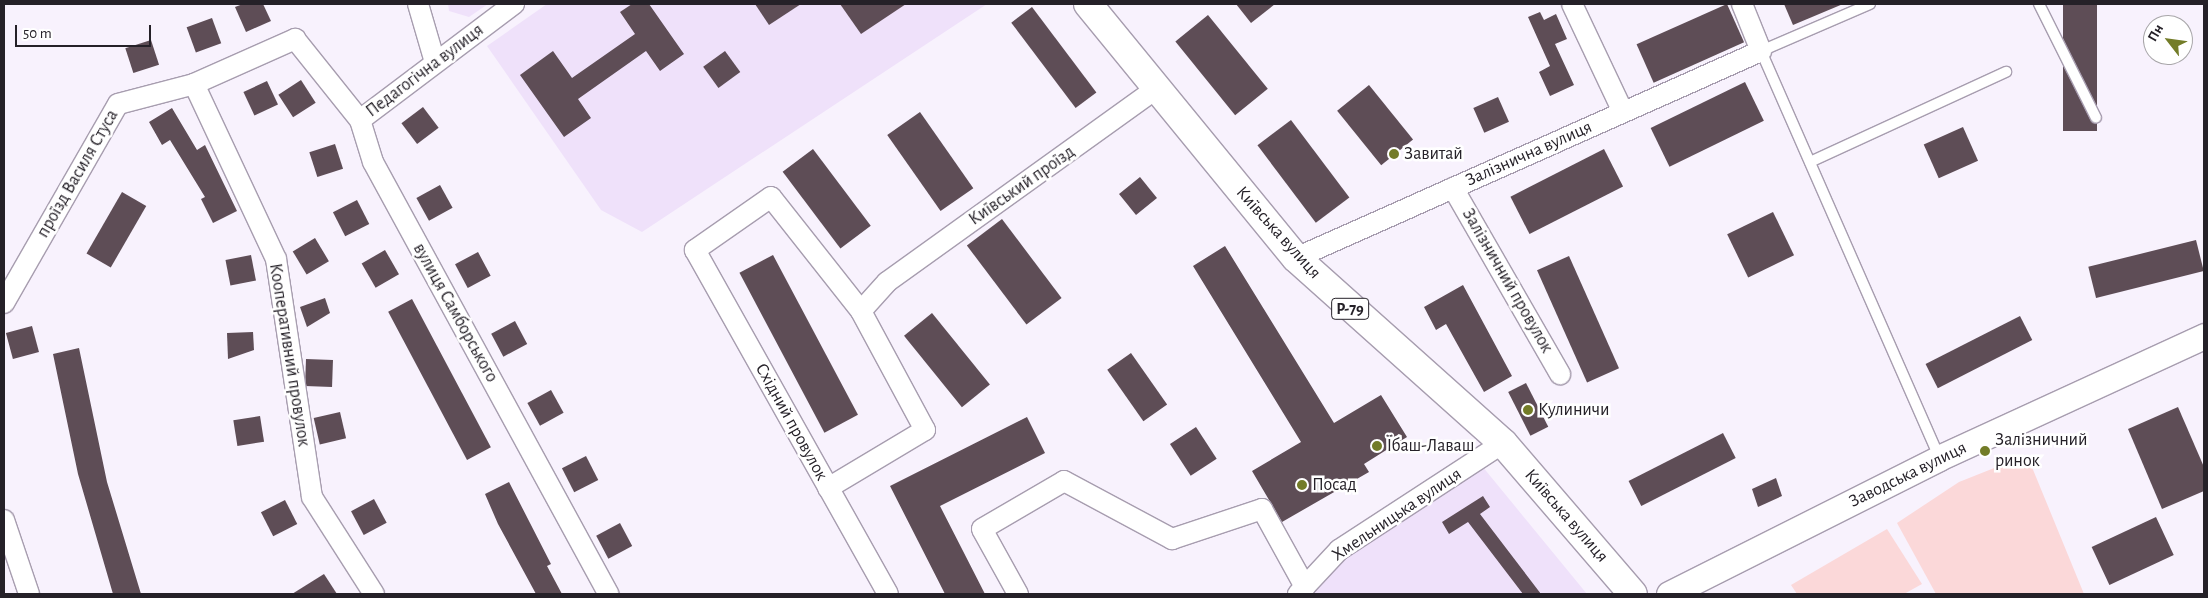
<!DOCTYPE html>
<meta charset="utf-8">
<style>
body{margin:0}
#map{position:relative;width:2208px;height:598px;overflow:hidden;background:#f8f2fd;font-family:"Alegreya Sans",sans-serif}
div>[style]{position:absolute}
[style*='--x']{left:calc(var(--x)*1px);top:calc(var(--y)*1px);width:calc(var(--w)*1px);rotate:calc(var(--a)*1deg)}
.built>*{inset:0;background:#efe1fa}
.green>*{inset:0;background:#fbd8d9}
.building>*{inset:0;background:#5e4d56;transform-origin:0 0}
.roads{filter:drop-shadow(1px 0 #a79daf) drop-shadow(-1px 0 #a79daf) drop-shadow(0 1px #a79daf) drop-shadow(0 -1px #a79daf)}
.service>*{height:10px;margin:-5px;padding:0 5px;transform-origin:5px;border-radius:5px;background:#fff}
.minor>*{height:20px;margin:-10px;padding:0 10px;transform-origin:10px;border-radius:10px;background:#fff}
.tertiary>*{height:25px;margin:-12.5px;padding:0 12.5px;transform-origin:12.5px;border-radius:12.5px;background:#fff}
.primary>*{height:28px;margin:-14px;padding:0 14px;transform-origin:14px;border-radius:14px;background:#fff}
.dots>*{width:14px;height:14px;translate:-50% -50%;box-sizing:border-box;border:2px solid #fff;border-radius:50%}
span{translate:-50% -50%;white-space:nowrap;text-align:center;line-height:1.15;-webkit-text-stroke:5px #fff;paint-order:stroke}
.shield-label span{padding:1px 4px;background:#fff;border:1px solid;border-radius:4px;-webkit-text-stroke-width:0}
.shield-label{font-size:16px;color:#252128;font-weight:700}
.street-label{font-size:18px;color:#252128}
.poi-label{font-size:18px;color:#252128}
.left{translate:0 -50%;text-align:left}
.frame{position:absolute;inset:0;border:5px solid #252128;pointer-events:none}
.north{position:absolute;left:2143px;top:15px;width:50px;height:50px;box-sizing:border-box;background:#fff;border:1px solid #a8a6a9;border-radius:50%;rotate:300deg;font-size:14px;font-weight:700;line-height:20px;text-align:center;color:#252128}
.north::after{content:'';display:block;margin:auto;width:18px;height:22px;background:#737c28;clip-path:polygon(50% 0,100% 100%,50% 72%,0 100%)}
.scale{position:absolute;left:15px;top:25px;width:136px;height:22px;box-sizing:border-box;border:2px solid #252128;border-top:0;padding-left:6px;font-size:15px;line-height:18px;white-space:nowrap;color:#252128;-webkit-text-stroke:4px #fff;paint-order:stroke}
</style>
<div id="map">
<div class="built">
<i style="clip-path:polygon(448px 4px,488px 4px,469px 17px,449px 11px)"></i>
<i style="clip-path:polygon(547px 4px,987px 4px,642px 232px,601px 210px,487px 46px)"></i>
<i style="clip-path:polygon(1482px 466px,1587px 594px,1307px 594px,1342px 557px)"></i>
</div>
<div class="green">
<i style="clip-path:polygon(2027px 455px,2084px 594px,1936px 594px,1897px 523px,1959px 482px)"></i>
<i style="clip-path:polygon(1887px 529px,1922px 584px,1904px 594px,1797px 594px,1791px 585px)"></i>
</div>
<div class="building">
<i style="clip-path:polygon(243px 4px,263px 4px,271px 21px,246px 32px,235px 7px)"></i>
<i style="clip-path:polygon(632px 4px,649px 4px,684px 54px,660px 71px,646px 51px,578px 99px,591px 118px,564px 137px,520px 75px,553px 51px,572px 78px,635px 34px,620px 12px)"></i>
<i style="clip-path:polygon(755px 4px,801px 4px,769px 25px)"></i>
<i style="clip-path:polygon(840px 4px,906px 4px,861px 34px)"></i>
<i style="clip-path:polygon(1236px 4px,1275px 4px,1251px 23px)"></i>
<i style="left:1727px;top:4px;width:42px;height:99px;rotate:66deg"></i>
<i style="clip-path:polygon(1784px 4px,1843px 4px,1793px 25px)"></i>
<i style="left:2063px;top:4px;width:34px;height:127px"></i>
<i style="left:1032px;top:7px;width:107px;height:26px;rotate:53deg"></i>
<i style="clip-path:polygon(1540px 12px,1544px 20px,1556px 14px,1567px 39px,1555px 44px,1574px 85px,1550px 96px,1539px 72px,1550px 66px,1528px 17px)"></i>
<i style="left:1208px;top:15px;width:95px;height:42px;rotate:51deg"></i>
<i style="left:212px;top:18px;width:27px;height:27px;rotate:70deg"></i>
<i style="left:151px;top:40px;width:26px;height:27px;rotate:72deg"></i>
<i style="left:725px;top:51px;width:26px;height:27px;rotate:54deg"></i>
<i style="left:301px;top:80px;width:27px;height:27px;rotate:57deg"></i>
<i style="left:267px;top:81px;width:26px;height:26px;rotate:65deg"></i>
<i style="left:1745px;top:82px;width:43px;height:105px;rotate:64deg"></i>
<i style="left:1369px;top:85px;width:70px;height:41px;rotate:51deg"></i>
<i style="left:1498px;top:97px;width:27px;height:27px;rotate:66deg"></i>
<i style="left:423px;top:107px;width:26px;height:27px;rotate:53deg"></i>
<i style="clip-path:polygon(172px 108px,197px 150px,205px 145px,237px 211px,213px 223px,201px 199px,205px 197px,170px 140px,162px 145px,149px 122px)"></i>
<i style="left:920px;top:112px;width:93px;height:40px;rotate:55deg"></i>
<i style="left:1291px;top:120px;width:97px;height:42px;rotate:53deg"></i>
<i style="left:1963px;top:127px;width:37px;height:43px;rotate:66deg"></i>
<i style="left:335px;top:144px;width:26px;height:27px;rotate:72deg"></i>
<i style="left:813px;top:149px;width:96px;height:38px;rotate:53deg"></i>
<i style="left:1604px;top:149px;width:42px;height:105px;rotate:63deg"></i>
<i style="left:1140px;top:177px;width:27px;height:27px;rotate:51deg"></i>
<i style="left:440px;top:185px;width:26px;height:27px;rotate:61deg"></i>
<i style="left:122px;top:192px;width:28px;height:71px;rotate:30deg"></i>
<i style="left:357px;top:200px;width:27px;height:27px;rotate:63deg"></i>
<i style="left:1773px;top:212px;width:48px;height:51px;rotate:64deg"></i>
<i style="left:1002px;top:219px;width:99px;height:44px;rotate:53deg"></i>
<i style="left:315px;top:238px;width:27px;height:26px;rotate:59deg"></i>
<i style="left:2196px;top:240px;width:32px;height:111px;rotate:76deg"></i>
<i style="clip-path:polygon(1225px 246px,1334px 423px,1381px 395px,1407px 437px,1364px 464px,1369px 472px,1282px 522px,1252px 471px,1301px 442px,1193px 266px)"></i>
<i style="left:385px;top:250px;width:28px;height:27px;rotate:60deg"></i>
<i style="left:478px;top:252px;width:27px;height:26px;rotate:62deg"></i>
<i style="left:251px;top:255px;width:26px;height:26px;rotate:79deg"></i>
<i style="left:773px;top:255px;width:181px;height:38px;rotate:62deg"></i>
<i style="left:1569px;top:256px;width:123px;height:35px;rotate:66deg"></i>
<i style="clip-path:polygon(1463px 285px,1512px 376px,1484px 392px,1446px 324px,1436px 330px,1424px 307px)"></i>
<i style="clip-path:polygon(325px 298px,330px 313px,307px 327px,300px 307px)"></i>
<i style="left:412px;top:299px;width:168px;height:27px;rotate:62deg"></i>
<i style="left:932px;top:313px;width:92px;height:36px;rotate:51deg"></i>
<i style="left:2020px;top:316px;width:27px;height:106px;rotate:63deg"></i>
<i style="left:515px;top:321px;width:26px;height:27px;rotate:62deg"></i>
<i style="left:32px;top:326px;width:27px;height:27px;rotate:75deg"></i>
<i style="clip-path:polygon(253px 332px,254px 350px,228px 359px,227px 333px)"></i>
<i style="clip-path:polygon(79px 348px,107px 482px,141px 594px,113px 594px,78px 474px,53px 354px)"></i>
<i style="left:1131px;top:353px;width:63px;height:29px;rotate:55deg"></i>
<i style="left:306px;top:359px;width:27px;height:27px;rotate:2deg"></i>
<i style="left:1526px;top:383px;width:49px;height:20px;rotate:63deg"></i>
<i style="left:551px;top:390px;width:26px;height:27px;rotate:61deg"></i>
<i style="clip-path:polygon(2178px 407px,2204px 467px,2204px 491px,2162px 509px,2128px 429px)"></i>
<i style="left:340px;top:412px;width:27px;height:27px;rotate:77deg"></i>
<i style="left:260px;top:416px;width:26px;height:27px;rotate:81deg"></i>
<i style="clip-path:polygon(1027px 417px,1045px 453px,940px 506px,985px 594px,945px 594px,890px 486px)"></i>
<i style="left:1196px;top:427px;width:38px;height:31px;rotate:57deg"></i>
<i style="left:1723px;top:433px;width:28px;height:106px;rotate:63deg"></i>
<i style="left:586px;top:456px;width:27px;height:27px;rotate:63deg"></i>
<i style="clip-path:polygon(1776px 478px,1782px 496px,1758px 507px,1752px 489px)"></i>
<i style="clip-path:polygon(509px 482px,551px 564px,547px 566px,562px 594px,536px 594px,498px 524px,485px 494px)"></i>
<i style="clip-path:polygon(1483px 496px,1490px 507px,1480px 514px,1541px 594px,1523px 594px,1468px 522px,1449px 534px,1442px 522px)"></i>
<i style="left:374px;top:499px;width:27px;height:26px;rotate:62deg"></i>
<i style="left:285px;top:500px;width:27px;height:27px;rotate:63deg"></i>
<i style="left:2156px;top:517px;width:42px;height:71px;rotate:65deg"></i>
<i style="left:620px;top:523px;width:26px;height:27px;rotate:62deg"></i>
<i style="clip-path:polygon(324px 574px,337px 594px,292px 594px)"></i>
</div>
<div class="roads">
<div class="service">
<i style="--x:1870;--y:4;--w:119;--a:156.7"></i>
<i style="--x:1761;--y:51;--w:443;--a:66.3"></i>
<i style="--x:2039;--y:4;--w:127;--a:63.4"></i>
<i style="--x:1810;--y:162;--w:216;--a:-24.7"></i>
</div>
<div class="minor">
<i style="--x:418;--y:4;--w:60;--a:73.7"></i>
<i style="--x:1572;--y:4;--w:119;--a:64.7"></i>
<i style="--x:194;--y:84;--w:193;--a:64.9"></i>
<i style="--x:276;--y:259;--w:241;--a:81.4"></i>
<i style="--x:312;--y:497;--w:115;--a:57.4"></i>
<i style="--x:360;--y:120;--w:193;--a:-37"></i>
<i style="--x:1453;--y:188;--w:215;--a:60.1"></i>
<i style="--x:1296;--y:258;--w:509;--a:-24"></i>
<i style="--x:1761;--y:51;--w:51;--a:-112"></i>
<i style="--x:4;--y:303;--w:229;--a:-60.2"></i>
<i style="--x:118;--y:104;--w:79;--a:-14.7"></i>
<i style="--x:194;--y:84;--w:111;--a:-24"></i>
<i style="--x:295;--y:39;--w:104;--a:51.3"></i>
<i style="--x:360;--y:120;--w:44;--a:72.8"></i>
<i style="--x:373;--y:162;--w:492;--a:61.4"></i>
<i style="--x:861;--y:311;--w:145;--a:-128.3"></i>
<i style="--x:771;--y:197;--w:93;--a:145.1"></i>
<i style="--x:695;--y:250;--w:394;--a:60.7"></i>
<i style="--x:828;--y:488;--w:113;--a:-30.9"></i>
<i style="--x:925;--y:430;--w:135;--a:-118.3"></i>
<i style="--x:861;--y:311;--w:39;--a:-48"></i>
<i style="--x:887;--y:282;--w:331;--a:-35.7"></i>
<i style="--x:4;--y:520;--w:78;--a:71.3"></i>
<i style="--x:1018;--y:594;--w:74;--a:-119"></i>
<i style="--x:982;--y:529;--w:95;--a:-30.3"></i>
<i style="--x:1064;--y:481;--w:123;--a:28.2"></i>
<i style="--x:1172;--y:539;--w:95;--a:-18.4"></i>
<i style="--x:1262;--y:509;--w:89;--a:61.1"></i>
<i style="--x:1298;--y:594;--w:60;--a:-47"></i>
<i style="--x:1339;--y:550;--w:196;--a:-33.1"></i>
</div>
<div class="tertiary">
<i style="--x:1669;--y:594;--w:302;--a:-26.7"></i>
<i style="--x:1939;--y:458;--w:292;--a:-24.7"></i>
</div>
<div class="primary">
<i style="--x:1088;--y:4;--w:328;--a:50.7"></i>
<i style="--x:1296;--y:258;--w:278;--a:41.8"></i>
<i style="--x:1503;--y:443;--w:199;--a:49.3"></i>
</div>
</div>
<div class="dots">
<i style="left:1394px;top:154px;background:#737c28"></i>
<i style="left:1528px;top:410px;background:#737c28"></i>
<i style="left:1377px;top:446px;background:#737c28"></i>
<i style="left:1985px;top:451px;background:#737c28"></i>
<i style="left:1302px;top:485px;background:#737c28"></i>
</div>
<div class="shield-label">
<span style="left:1350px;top:309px">Р-79</span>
</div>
<div class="street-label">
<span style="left:425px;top:71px;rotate:-37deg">Педагогічна вулиця</span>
<span style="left:1529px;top:154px;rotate:-24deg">Залізнична вулиця</span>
<span style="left:78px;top:174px;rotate:-60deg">проїзд Василя Стуса</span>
<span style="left:1022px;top:186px;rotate:-35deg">Київський проїзд</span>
<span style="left:1278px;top:233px;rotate:48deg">Київська вулиця</span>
<span style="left:1507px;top:281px;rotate:60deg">Залізничний провулок</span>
<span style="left:455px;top:313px;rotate:61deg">вулиця Самборського</span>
<span style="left:289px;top:355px;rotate:81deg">Кооперативний провулок</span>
<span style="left:791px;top:422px;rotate:61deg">Східний провулок</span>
<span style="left:1908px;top:475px;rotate:-26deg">Заводська вулиця</span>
<span style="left:1397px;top:515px;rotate:-34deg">Хмельницька вулиця</span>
<span style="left:1566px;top:516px;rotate:49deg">Київська вулиця</span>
</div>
<div class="poi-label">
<span class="left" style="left:1404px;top:154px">Завитай</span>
<span class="left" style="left:1538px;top:410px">Кулиничи</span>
<span class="left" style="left:1995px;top:451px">Залізничний<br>ринок</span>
<span class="left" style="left:1387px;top:446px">Їбаш-Лаваш</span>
<span class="left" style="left:1312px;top:485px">Посад</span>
</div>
<div class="frame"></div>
<div class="north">Пн</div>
<div class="scale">50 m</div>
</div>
